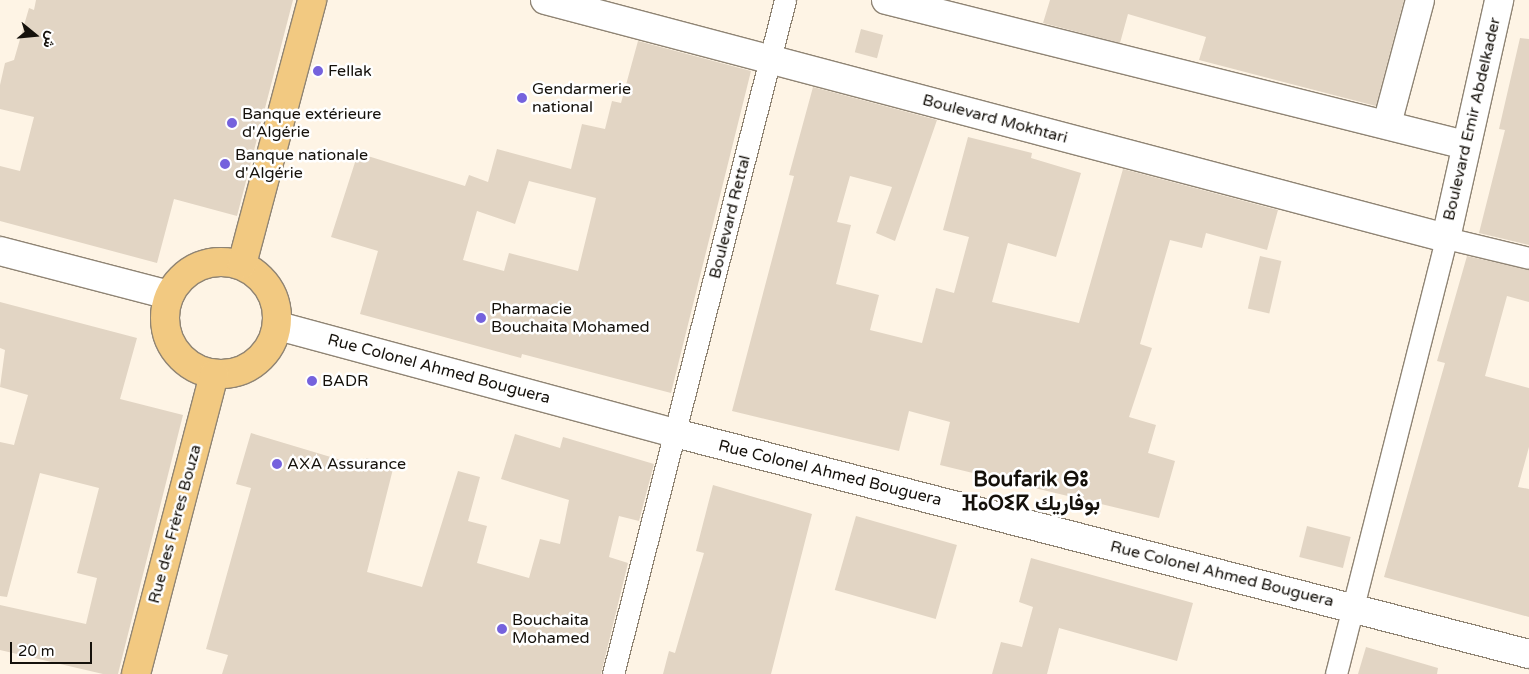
<!DOCTYPE html>
<meta charset="utf-8">
<style>
body{margin:0}
#map{position:relative;width:1529px;height:674px;overflow:hidden;background:#fef4e5;font-family:"Varela Round",Vazirmatn,"Noto Sans Tifinagh",sans-serif}
div>[style]{position:absolute}
[style*='--x']{left:calc(var(--x)*1px);top:calc(var(--y)*1px);width:calc(var(--w)*1px);rotate:calc(var(--a)*1deg)}
.building>*{inset:0;background:#e2d5c4;transform-origin:0 0}
.roads{filter:drop-shadow(1px 0 #8f8474) drop-shadow(-1px 0 #8f8474) drop-shadow(0 1px #8f8474) drop-shadow(0 -1px #8f8474)}
.street>*{height:21px;margin:-10.5px;padding:0 10.5px;transform-origin:10.5px;border-radius:10.5px;background:#fff}
.secondary>*{height:28px;margin:-14px;padding:0 14px;transform-origin:14px;border-radius:14px;background:#fff}
.primary>*{height:28px;margin:-14px;padding:0 14px;transform-origin:14px;border-radius:14px;background:#f2c981}
.primary>.ring{margin:-14px;padding:0;box-sizing:content-box;background:none;border:28px solid #f2c981;border-radius:50%}
.dots>*{width:14px;height:14px;translate:-50% -50%;box-sizing:border-box;border:2px solid #fff;border-radius:50%}
span{translate:-50% -50%;white-space:nowrap;text-align:center;line-height:1.15;-webkit-text-stroke:5px #fff;paint-order:stroke}
.poi-label{font-size:16px;color:#15110b}
.left{translate:0 -50%;text-align:left}
.street-label{font-size:16px;color:#15110b}
.district-label{font-size:21px;color:#15110b;font-weight:700}
.north{position:absolute;left:10px;top:10px;width:50px;height:50px;-webkit-text-stroke:4px #fff;paint-order:stroke;rotate:107deg;font-size:14px;font-weight:700;line-height:20px;text-align:center;color:#15110b}
.north::after{content:'';display:block;margin:auto;width:18px;height:22px;background:#15110b;clip-path:polygon(50% 0,100% 100%,50% 72%,0 100%)}
.scale{position:absolute;left:10px;top:642px;width:82px;height:22px;box-sizing:border-box;border:2px solid #15110b;border-top:0;padding-left:6px;font-size:15px;line-height:18px;white-space:nowrap;color:#15110b;-webkit-text-stroke:4px #fff;paint-order:stroke}
</style>
<div id="map">
<div class="building">
<i style="clip-path:polygon(36px 0,293px 0,237px 216px,174px 199px,157px 263px,0 221px,0 166px,20px 171px,34px 117px,0 109px,0 85px,5px 63px,14px 60px,29px 8px,34px 10px)"></i>
<i style="clip-path:polygon(1050px 0,1404px 0,1376px 106px,1199px 60px,1206px 37px,1128px 14px,1120px 43px,1043px 23px)"></i>
<i style="left:861px;top:29px;width:23px;height:24px;rotate:15deg"></i>
<i style="clip-path:polygon(1520px 38px,1529px 39px,1529px 245px,1479px 233px,1505px 130px,1499px 129px)"></i>
<i style="clip-path:polygon(evenodd,638px 41px,751px 71px,671px 393px,522px 354px,521px 358px,360px 314px,378px 251px,331px 237px,358px 153px,465px 186px,469px 175px,488px 182px,497px 149px,571px 169px,582px 124px,605px 129px,612px 101px,621px 103px,638px 41px,529px 181px,596px 198px,578px 271px,509px 253px,504px 271px,463px 260px,477px 211px,515px 224px,529px 181px)"></i>
<i style="clip-path:polygon(813px 87px,937px 120px,895px 241px,876px 233px,892px 187px,850px 176px,837px 222px,851px 225px,836px 284px,879px 295px,870px 330px,922px 343px,936px 288px,954px 293px,969px 237px,943px 230px,968px 137px,1032px 153px,1031px 158px,1081px 173px,1056px 257px,1008px 243px,992px 302px,1079px 323px,1123px 169px,1278px 210px,1267px 250px,1206px 233px,1202px 248px,1170px 240px,1140px 344px,1152px 348px,1129px 417px,1156px 425px,1148px 453px,1175px 461px,1159px 518px,940px 465px,950px 422px,909px 411px,899px 451px,732px 411px,794px 176px,789px 175px)"></i>
<i style="left:1260px;top:256px;width:22px;height:54px;rotate:13deg"></i>
<i style="clip-path:polygon(1467px 256px,1529px 270px,1529px 302px,1507px 296px,1485px 376px,1529px 388px,1529px 447px,1518px 487px,1529px 489px,1529px 617px,1384px 577px,1445px 363px,1437px 361px)"></i>
<i style="clip-path:polygon(0 302px,137px 338px,120px 399px,183px 415px,118px 674px,103px 674px,0 650px,0 605px,86px 624px,97px 578px,77px 573px,99px 488px,40px 473px,7px 597px,0 596px,0 442px,14px 445px,28px 395px,0 387px,5px 350px,0 348px)"></i>
<i style="clip-path:polygon(251px 433px,364px 467px,366px 458px,394px 465px,367px 572px,422px 587px,458px 471px,480px 477px,468px 521px,487px 526px,477px 563px,529px 578px,540px 539px,560px 544px,569px 500px,501px 479px,515px 434px,560px 448px,563px 437px,654px 464px,639px 521px,619px 516px,609px 557px,628px 563px,601px 674px,222px 674px,228px 655px,206px 649px,251px 488px,236px 484px)"></i>
<i style="clip-path:polygon(713px 485px,812px 514px,771px 674px,663px 674px,669px 651px,675px 653px,704px 553px,696px 551px)"></i>
<i style="left:856px;top:516px;width:105px;height:77px;rotate:16deg"></i>
<i style="left:1307px;top:526px;width:45px;height:32px;rotate:14deg"></i>
<i style="clip-path:polygon(1031px 558px,1193px 603px,1177px 661px,1059px 628px,1047px 674px,992px 674px,1001px 642px,1022px 647px,1033px 607px,1019px 602px)"></i>
<i style="clip-path:polygon(1366px 647px,1438px 668px,1437px 674px,1358px 674px)"></i>
</div>
<div class="roads">
<div class="street">
<i style="--x:613;--y:674;--w:696;--a:-75.68"></i>
<i style="--x:1336;--y:674;--w:450;--a:-75.8"></i>
<i style="--x:1446;--y:238;--w:85;--a:13.5"></i>
</div>
<div class="secondary">
<i style="--x:545;--y:0;--w:932;--a:14.8"></i>
<i style="--x:1446;--y:238;--w:244;--a:-77.4"></i>
<i style="--x:886;--y:0;--w:597;--a:14.06"></i>
<i style="--x:1387;--y:124;--w:128;--a:-75.1"></i>
<i style="--x:0;--y:251;--w:175;--a:14.6"></i>
<i style="--x:278;--y:326;--w:411;--a:15.1"></i>
<i style="--x:675;--y:433;--w:882;--a:14.51"></i>
</div>
<div class="primary">
<i class="ring" style="left:165px;top:262px;width:84px;height:84px"></i>
<i style="--x:242;--y:264;--w:273;--a:-75.1"></i>
<i style="--x:136;--y:674;--w:310;--a:-75.4"></i>
</div>
</div>
<div class="dots">
<i style="left:318px;top:71px;background:#7562dd"></i>
<i style="left:522px;top:98px;background:#7562dd"></i>
<i style="left:232px;top:123px;background:#7562dd"></i>
<i style="left:225px;top:164px;background:#7562dd"></i>
<i style="left:481px;top:318px;background:#7562dd"></i>
<i style="left:312px;top:381px;background:#7562dd"></i>
<i style="left:277px;top:464px;background:#7562dd"></i>
<i style="left:502px;top:629px;background:#7562dd"></i>
</div>
<div class="poi-label">
<span class="left" style="left:328px;top:71px">Fellak</span>
<span class="left" style="left:532px;top:98px">Gendarmerie<br>national</span>
<span class="left" style="left:242px;top:123px">Banque extérieure<br>d'Algérie</span>
<span class="left" style="left:235px;top:164px">Banque nationale<br>d'Algérie</span>
<span class="left" style="left:491px;top:318px">Pharmacie<br>Bouchaita Mohamed</span>
<span class="left" style="left:322px;top:381px">BADR</span>
<span class="left" style="left:287px;top:464px">AXA Assurance</span>
<span class="left" style="left:512px;top:629px">Bouchaita<br>Mohamed</span>
</div>
<div class="street-label">
<span style="left:995px;top:119px;rotate:15deg">Boulevard Mokhtari</span>
<span style="left:1472px;top:119px;rotate:-77deg">Boulevard Emir Abdelkader</span>
<span style="left:730px;top:217px;rotate:-76deg">Boulevard Rettal</span>
<span style="left:439px;top:369px;rotate:15deg">Rue Colonel Ahmed Bouguera</span>
<span style="left:830px;top:473px;rotate:14deg">Rue Colonel Ahmed Bouguera</span>
<span style="left:175px;top:524px;rotate:-75deg">Rue des Frères Bouza</span>
<span style="left:1222px;top:574px;rotate:14deg">Rue Colonel Ahmed Bouguera</span>
</div>
<div class="district-label">
<span style="left:1031px;top:492px">Boufarik ⴱⵓ<br>ⴼⴰⵔⵉⴽ بوفاريك</span>
</div>
<div class="north">ش</div>
<div class="scale">20 m</div>
</div>
